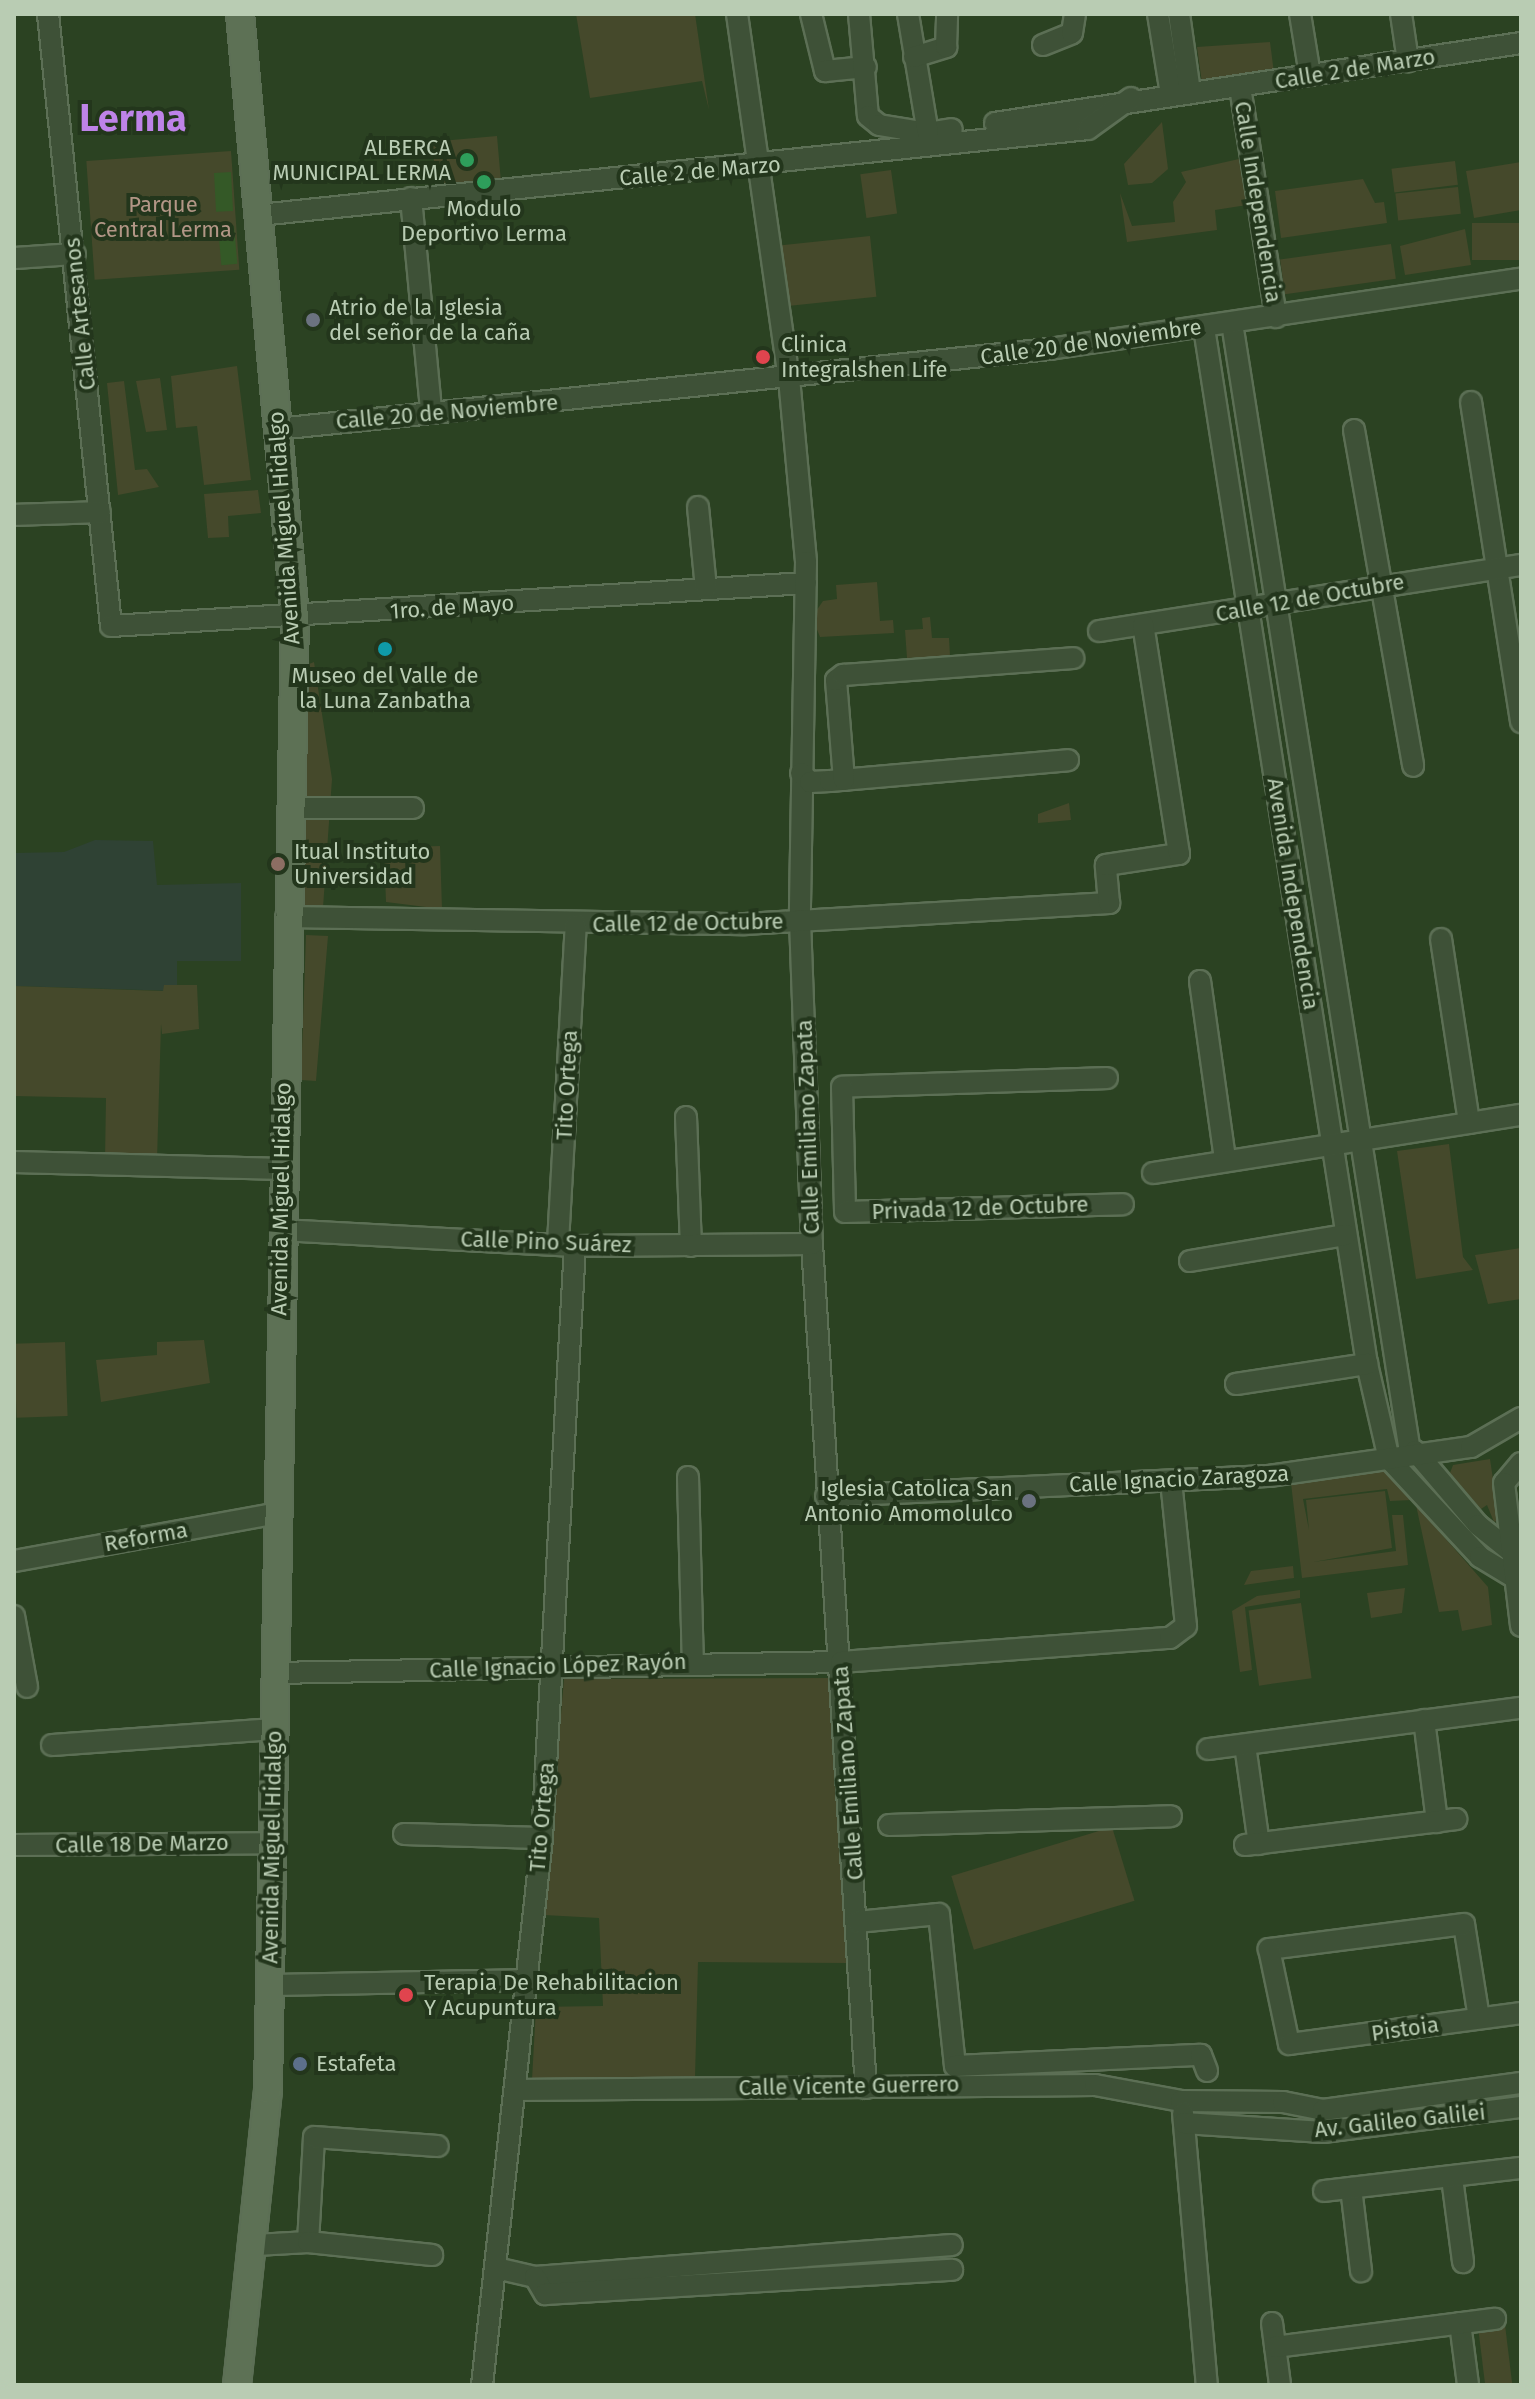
<!DOCTYPE html>
<meta charset="utf-8">
<style>
body{margin:0}
#map{position:relative;width:1535px;height:2399px;overflow:hidden;background:#2b4222;font-family:"Fira Sans",sans-serif}
div>[style]{position:absolute}
[style*='--x']{left:calc(var(--x)*1px);top:calc(var(--y)*1px);width:calc(var(--w)*1px);rotate:calc(var(--a)*1deg)}
.medical>*{inset:0;background:#2f4234}
.green>*{inset:0;background:#45492b;transform-origin:0 0}
.water>*{inset:0;background:#345927;transform-origin:0 0}
.roads{filter:drop-shadow(2px 0 #5c6f55) drop-shadow(-2px 0 #5c6f55) drop-shadow(0 2px #5c6f55) drop-shadow(0 -2px #5c6f55)}
.minor>*{height:20px;margin:-10px;padding:0 10px;transform-origin:10px;border-radius:10px;background:#3e5137}
.major>*{height:26px;margin:-13px;padding:0 13px;transform-origin:13px;border-radius:13px;background:#5d7155}
.dots>*{width:22px;height:22px;translate:-50% -50%;box-sizing:border-box;border:4px solid #23361c;border-radius:50%}
span{translate:-50% -50%;white-space:nowrap;text-align:center;line-height:1.15;-webkit-text-stroke:8px #23361c;paint-order:stroke}
.street-label{font-size:22px;color:#b9ccb3}
.poi-label{font-size:22px;color:#b9ccb3}
.right{translate:-100% -50%;text-align:right}
.left{translate:0 -50%;text-align:left}
.park-label{font-size:22px;color:#b29686}
.town-label{font-size:38px;color:#be83e8;font-weight:700}
.frame{position:absolute;inset:0;border:16px solid #b9ccb3;pointer-events:none}
</style>
<div id="map">
<div class="medical">
<i style="clip-path:polygon(95px 840px,153px 841px,157px 885px,241px 883px,241px 961px,177px 961px,177px 991px,14px 986px,14px 853px,64px 852px)"></i>
</div>
<div class="green">
<i style="clip-path:polygon(576px 14px,695px 14px,709px 110px,702px 81px,590px 98px)"></i>
<i style="clip-path:polygon(1270px 42px,1274px 73px,1202px 83px,1197px 47px)"></i>
<i style="clip-path:polygon(1162px 122px,1168px 169px,1152px 183px,1128px 185px,1124px 164px)"></i>
<i style="left:497px;top:136px;width:44px;height:65px;rotate:85deg"></i>
<i style="left:231px;top:151px;width:119px;height:145px;rotate:86deg"></i>
<i style="clip-path:polygon(1239px 159px,1247px 205px,1215px 210px,1217px 230px,1127px 242px,1120px 193px,1132px 226px,1175px 222px,1173px 202px,1186px 182px,1181px 172px)"></i>
<i style="left:1455px;top:161px;width:24px;height:64px;rotate:83deg"></i>
<i style="clip-path:polygon(1521px 162px,1521px 210px,1474px 218px,1466px 171px)"></i>
<i style="left:891px;top:170px;width:44px;height:31px;rotate:82deg"></i>
<i style="clip-path:polygon(1363px 179px,1375px 203px,1384px 202px,1387px 223px,1281px 238px,1275px 191px)"></i>
<i style="left:1458px;top:187px;width:27px;height:63px;rotate:84deg"></i>
<i style="left:1521px;top:223px;width:37px;height:49px;rotate:90deg"></i>
<i style="clip-path:polygon(1465px 229px,1471px 265px,1405px 275px,1400px 246px)"></i>
<i style="left:870px;top:236px;width:61px;height:89px;rotate:84deg"></i>
<i style="left:1391px;top:244px;width:35px;height:112px;rotate:82deg"></i>
<i style="clip-path:polygon(237px 366px,251px 480px,204px 485px,197px 426px,176px 428px,171px 376px)"></i>
<i style="clip-path:polygon(160px 378px,167px 430px,146px 432px,136px 381px)"></i>
<i style="clip-path:polygon(124px 381px,135px 470px,147px 469px,159px 487px,118px 495px,107px 383px)"></i>
<i style="clip-path:polygon(258px 490px,261px 513px,228px 516px,229px 537px,208px 538px,204px 494px)"></i>
<i style="clip-path:polygon(877px 582px,880px 621px,893px 620px,894px 633px,820px 637px,812px 617px,823px 601px,837px 599px,836px 585px)"></i>
<i style="clip-path:polygon(930px 617px,932px 638px,949px 638px,950px 656px,907px 658px,905px 630px,923px 629px,922px 618px)"></i>
<i style="clip-path:polygon(314px 662px,332px 779px,322px 922px,293px 923px,304px 666px)"></i>
<i style="clip-path:polygon(1069px 803px,1071px 820px,1038px 823px,1038px 814px)"></i>
<i style="clip-path:polygon(440px 846px,442px 909px,386px 902px,384px 848px)"></i>
<i style="clip-path:polygon(306px 935px,328px 936px,316px 1081px,301px 1080px)"></i>
<i style="clip-path:polygon(164px 985px,197px 985px,199px 1029px,162px 1034px,161px 1024px,157px 1160px,105px 1159px,106px 1098px,14px 1096px,14px 986px,163px 991px)"></i>
<i style="clip-path:polygon(1449px 1144px,1463px 1257px,1473px 1270px,1416px 1279px,1397px 1151px)"></i>
<i style="clip-path:polygon(1521px 1248px,1521px 1299px,1488px 1304px,1475px 1255px)"></i>
<i style="clip-path:polygon(204px 1340px,210px 1383px,101px 1402px,96px 1360px,157px 1355px,157px 1342px)"></i>
<i style="left:65px;top:1342px;width:74px;height:51px;rotate:88deg"></i>
<i style="clip-path:polygon(1490px 1459px,1499px 1520px,1494px 1522px,1487px 1505px,1481px 1509px,1450px 1473px,1453px 1465px)"></i>
<i style="clip-path:polygon(1387px 1471px,1412px 1500px,1390px 1501px,1387px 1489px,1303px 1499px,1309px 1530px,1306px 1500px,1385px 1491px,1392px 1548px,1313px 1562px,1396px 1551px,1392px 1515px,1403px 1515px,1408px 1565px,1302px 1578px,1291px 1483px)"></i>
<i style="clip-path:polygon(1416px 1505px,1488px 1587px,1492px 1625px,1462px 1631px,1458px 1610px,1439px 1612px)"></i>
<i style="clip-path:polygon(1293px 1566px,1294px 1578px,1244px 1585px,1251px 1571px)"></i>
<i style="clip-path:polygon(1405px 1588px,1402px 1613px,1371px 1618px,1367px 1593px)"></i>
<i style="clip-path:polygon(1300px 1590px,1300px 1598px,1245px 1607px,1252px 1670px,1240px 1672px,1232px 1611px,1257px 1596px)"></i>
<i style="left:1301px;top:1603px;width:76px;height:53px;rotate:82deg"></i>
<i style="clip-path:polygon(834px 1678px,850px 1963px,698px 1962px,695px 2078px,532px 2080px,536px 2007px,603px 2006px,599px 1918px,544px 1915px,564px 1679px)"></i>
<i style="left:1112px;top:1827px;width:77px;height:168px;rotate:73deg"></i>
<i style="left:1505px;top:2325px;width:60px;height:27px;rotate:83deg"></i>
</div>
<div class="water">
<i style="left:231px;top:172px;width:39px;height:17px;rotate:87deg"></i>
<i style="left:234px;top:226px;width:38px;height:16px;rotate:85deg"></i>
</div>
<div class="roads">
<div class="minor">
<i style="--x:48;--y:14;--w:615;--a:84.12"></i>
<i style="--x:111;--y:626;--w:696;--a:-3.54"></i>
<i style="--x:737;--y:14;--w:368;--a:81.9"></i>
<i style="--x:789;--y:378;--w:185;--a:84.7"></i>
<i style="--x:806;--y:562;--w:358;--a:91"></i>
<i style="--x:800;--y:920;--w:324;--a:87.9"></i>
<i style="--x:812;--y:1244;--w:846;--a:86.34"></i>
<i style="--x:811;--y:14;--w:59;--a:76.2"></i>
<i style="--x:825;--y:71;--w:41;--a:-5.6"></i>
<i style="--x:859;--y:14;--w:102;--a:85"></i>
<i style="--x:868;--y:116;--w:14;--a:39"></i>
<i style="--x:879;--y:125;--w:50;--a:9.3"></i>
<i style="--x:928;--y:133;--w:24;--a:-9"></i>
<i style="--x:908;--y:14;--w:121;--a:80.5"></i>
<i style="--x:1158;--y:14;--w:81;--a:80.8"></i>
<i style="--x:1179;--y:14;--w:79;--a:82"></i>
<i style="--x:1300;--y:14;--w:62;--a:80.7"></i>
<i style="--x:1401;--y:14;--w:48;--a:81.5"></i>
<i style="--x:1043;--y:45;--w:31;--a:-22"></i>
<i style="--x:1072;--y:33;--w:19;--a:-81"></i>
<i style="--x:914;--y:57;--w:34;--a:-17"></i>
<i style="--x:946;--y:47;--w:33;--a:-88"></i>
<i style="--x:1240;--y:87;--w:233;--a:81.1"></i>
<i style="--x:995;--y:123;--w:532;--a:-8.65"></i>
<i style="--x:411;--y:198;--w:213;--a:84.6"></i>
<i style="--x:259;--y:215;--w:833;--a:-5.92"></i>
<i style="--x:1088;--y:129;--w:53;--a:-35.8"></i>
<i style="--x:14;--y:258;--w:61;--a:-3.8"></i>
<i style="--x:1232;--y:323;--w:1143;--a:81.04"></i>
<i style="--x:1204;--y:328;--w:1049;--a:81.06"></i>
<i style="--x:1367;--y:1364;--w:98;--a:77"></i>
<i style="--x:1389;--y:1459;--w:134;--a:47.1"></i>
<i style="--x:1480;--y:1557;--w:41;--a:31"></i>
<i style="--x:1471;--y:402;--w:324;--a:81.1"></i>
<i style="--x:277;--y:429;--w:777;--a:-5.91"></i>
<i style="--x:1050;--y:349;--w:476;--a:-8.5"></i>
<i style="--x:1354;--y:430;--w:341;--a:80"></i>
<i style="--x:698;--y:507;--w:82;--a:84.4"></i>
<i style="--x:14;--y:515;--w:86;--a:-2"></i>
<i style="--x:1099;--y:631;--w:427;--a:-8.9"></i>
<i style="--x:801;--y:773;--w:13;--a:45"></i>
<i style="--x:810;--y:782;--w:20;--a:-3"></i>
<i style="--x:830;--y:781;--w:239;--a:-5"></i>
<i style="--x:844;--y:780;--w:100;--a:-94.6"></i>
<i style="--x:836;--y:680;--w:9;--a:-36"></i>
<i style="--x:843;--y:675;--w:231;--a:-4.2"></i>
<i style="--x:290;--y:808;--w:123;--a:0"></i>
<i style="--x:286;--y:917;--w:459;--a:0.9"></i>
<i style="--x:745;--y:924;--w:365;--a:-3.3"></i>
<i style="--x:1109;--y:903;--w:38;--a:-95"></i>
<i style="--x:1106;--y:865;--w:74;--a:-8.6"></i>
<i style="--x:1179;--y:854;--w:232;--a:-98.9"></i>
<i style="--x:1441;--y:939;--w:186;--a:81.3"></i>
<i style="--x:1200;--y:981;--w:181;--a:82"></i>
<i style="--x:1107;--y:1078;--w:265;--a:178.1"></i>
<i style="--x:842;--y:1087;--w:125;--a:88.6"></i>
<i style="--x:845;--y:1212;--w:278;--a:-1.6"></i>
<i style="--x:686;--y:1117;--w:129;--a:87.8"></i>
<i style="--x:14;--y:1162;--w:269;--a:1.5"></i>
<i style="--x:1153;--y:1173;--w:373;--a:-9"></i>
<i style="--x:281;--y:1230;--w:294;--a:3.1"></i>
<i style="--x:575;--y:1246;--w:237;--a:-0.5"></i>
<i style="--x:558;--y:1243;--w:318;--a:-86.8"></i>
<i style="--x:1190;--y:1261;--w:158;--a:-9.5"></i>
<i style="--x:1236;--y:1384;--w:133;--a:-8.7"></i>
<i style="--x:1415;--y:1451;--w:97;--a:49.6"></i>
<i style="--x:1478;--y:1525;--w:51;--a:38.7"></i>
<i style="--x:1521;--y:1463;--w:26;--a:130"></i>
<i style="--x:1504;--y:1483;--w:144;--a:83.2"></i>
<i style="--x:688;--y:1477;--w:186;--a:88.5"></i>
<i style="--x:826;--y:1496;--w:443;--a:-2.6"></i>
<i style="--x:1269;--y:1476;--w:204;--a:-8.2"></i>
<i style="--x:1471;--y:1447;--w:58;--a:-30.1"></i>
<i style="--x:14;--y:1561;--w:267;--a:-10.3"></i>
<i style="--x:14;--y:1616;--w:72;--a:79.6"></i>
<i style="--x:274;--y:1673;--w:567;--a:-1.11"></i>
<i style="--x:841;--y:1662;--w:330;--a:-4.2"></i>
<i style="--x:1170;--y:1638;--w:20;--a:-37"></i>
<i style="--x:1186;--y:1626;--w:146;--a:-95.9"></i>
<i style="--x:1424;--y:1720;--w:103;--a:82.7"></i>
<i style="--x:52;--y:1745;--w:223;--a:-4.1"></i>
<i style="--x:1245;--y:1745;--w:100;--a:82"></i>
<i style="--x:1208;--y:1749;--w:316;--a:-7.5"></i>
<i style="--x:889;--y:1825;--w:282;--a:-1.8"></i>
<i style="--x:404;--y:1834;--w:138;--a:1.7"></i>
<i style="--x:14;--y:1845;--w:257;--a:-0.4"></i>
<i style="--x:1245;--y:1845;--w:213;--a:-7"></i>
<i style="--x:857;--y:1922;--w:82;--a:-5.6"></i>
<i style="--x:939;--y:1914;--w:153;--a:84"></i>
<i style="--x:955;--y:2066;--w:246;--a:-2.6"></i>
<i style="--x:1201;--y:2055;--w:17;--a:69"></i>
<i style="--x:270;--y:1985;--w:252;--a:-1.1"></i>
<i style="--x:1479;--y:2018;--w:95;--a:-99.1"></i>
<i style="--x:1464;--y:1924;--w:197;--a:172.7"></i>
<i style="--x:1269;--y:1949;--w:97;--a:78.1"></i>
<i style="--x:1289;--y:2044;--w:234;--a:-7.6"></i>
<i style="--x:515;--y:2090;--w:580;--a:-0.49"></i>
<i style="--x:1095;--y:2085;--w:87;--a:10.5"></i>
<i style="--x:1181;--y:2101;--w:102;--a:0.6"></i>
<i style="--x:1283;--y:2102;--w:41;--a:11.3"></i>
<i style="--x:1323;--y:2110;--w:200;--a:-7.8"></i>
<i style="--x:1183;--y:2113;--w:273;--a:85"></i>
<i style="--x:1184;--y:2123;--w:139;--a:3.7"></i>
<i style="--x:1323;--y:2132;--w:200;--a:-7.2"></i>
<i style="--x:1452;--y:2178;--w:85;--a:82.5"></i>
<i style="--x:1351;--y:2188;--w:84;--a:83.1"></i>
<i style="--x:1324;--y:2191;--w:198;--a:-6.7"></i>
<i style="--x:308;--y:2242;--w:105;--a:-86.7"></i>
<i style="--x:314;--y:2137;--w:124;--a:4.2"></i>
<i style="--x:256;--y:2245;--w:52;--a:-3.3"></i>
<i style="--x:308;--y:2242;--w:125;--a:6"></i>
<i style="--x:496;--y:2268;--w:40;--a:13"></i>
<i style="--x:535;--y:2277;--w:418;--a:-4.4"></i>
<i style="--x:535;--y:2277;--w:20;--a:60"></i>
<i style="--x:545;--y:2294;--w:408;--a:-3.4"></i>
<i style="--x:1272;--y:2323;--w:63;--a:82.6"></i>
<i style="--x:1460;--y:2323;--w:63;--a:82.6"></i>
<i style="--x:1275;--y:2347;--w:222;--a:-7.3"></i>
<i style="--x:482;--y:2385;--w:550;--a:-83.74"></i>
<i style="--x:542;--y:1838;--w:593;--a:-86.81"></i>
</div>
<div class="major">
<i style="--x:237;--y:2385;--w:297;--a:-84"></i>
<i style="--x:268;--y:2090;--w:1473;--a:-88.95"></i>
<i style="--x:295;--y:617;--w:606;--a:-95.21"></i>
</div>
</div>
<div class="dots">
<i style="left:467px;top:160px;background:#2e9e5b"></i>
<i style="left:484px;top:182px;background:#2e9e5b"></i>
<i style="left:313px;top:320px;background:#6b7280"></i>
<i style="left:763px;top:357px;background:#e0444e"></i>
<i style="left:385px;top:649px;background:#0f9aa8"></i>
<i style="left:278px;top:864px;background:#8d6e63"></i>
<i style="left:1029px;top:1501px;background:#6b7280"></i>
<i style="left:406px;top:1995px;background:#e0444e"></i>
<i style="left:300px;top:2064px;background:#5c6f8a"></i>
</div>
<div class="street-label">
<span style="left:1355px;top:69px;rotate:-9deg">Calle 2 de Marzo</span>
<span style="left:700px;top:171px;rotate:-5deg">Calle 2 de Marzo</span>
<span style="left:1258px;top:202px;rotate:81deg">Calle Independencia</span>
<span style="left:80px;top:314px;rotate:-96deg">Calle Artesanos</span>
<span style="left:1091px;top:342px;rotate:-8deg">Calle 20 de Noviembre</span>
<span style="left:447px;top:412px;rotate:-5deg">Calle 20 de Noviembre</span>
<span style="left:284px;top:528px;rotate:-94deg">Avenida Miguel Hidalgo</span>
<span style="left:1310px;top:598px;rotate:-10deg">Calle 12 de Octubre</span>
<span style="left:452px;top:607px;rotate:-4deg">1ro. de Mayo</span>
<span style="left:1293px;top:894px;rotate:81deg">Avenida Independencia</span>
<span style="left:688px;top:923px;rotate:-1deg">Calle 12 de Octubre</span>
<span style="left:567px;top:1085px;rotate:-87deg">Tito Ortega</span>
<span style="left:808px;top:1127px;rotate:-92deg">Calle Emiliano Zapata</span>
<span style="left:281px;top:1199px;rotate:-89deg">Avenida Miguel Hidalgo</span>
<span style="left:980px;top:1208px;rotate:-2deg">Privada 12 de Octubre</span>
<span style="left:546px;top:1242px;rotate:2deg">Calle Pino Suárez</span>
<span style="left:1179px;top:1479px;rotate:-3deg">Calle Ignacio Zaragoza</span>
<span style="left:146px;top:1537px;rotate:-10deg">Reforma</span>
<span style="left:558px;top:1666px;rotate:-2deg">Calle Ignacio López Rayón</span>
<span style="left:848px;top:1773px;rotate:-94deg">Calle Emiliano Zapata</span>
<span style="left:542px;top:1817px;rotate:-85deg">Tito Ortega</span>
<span style="left:142px;top:1844px;rotate:-1deg">Calle 18 De Marzo</span>
<span style="left:272px;top:1847px;rotate:-89deg">Avenida Miguel Hidalgo</span>
<span style="left:1405px;top:2029px;rotate:-8deg">Pistoia</span>
<span style="left:849px;top:2086px;rotate:-1deg">Calle Vicente Guerrero</span>
<span style="left:1400px;top:2121px;rotate:-6deg">Av. Galileo Galilei</span>
</div>
<div class="poi-label">
<span class="right" style="left:451px;top:160px">ALBERCA<br>MUNICIPAL LERMA</span>
<span style="left:484px;top:221px">Modulo<br>Deportivo Lerma</span>
<span class="left" style="left:329px;top:320px">Atrio de la Iglesia<br>del señor de la caña</span>
<span class="left" style="left:781px;top:357px">Clinica<br>Integralshen Life</span>
<span style="left:385px;top:688px">Museo del Valle de<br>la Luna Zanbatha</span>
<span class="left" style="left:294px;top:864px">Itual Instituto<br>Universidad</span>
<span class="right" style="left:1013px;top:1501px">Iglesia Catolica San<br>Antonio Amomolulco</span>
<span class="left" style="left:424px;top:1995px">Terapia De Rehabilitacion<br>Y Acupuntura</span>
<span class="left" style="left:316px;top:2064px">Estafeta</span>
</div>
<div class="park-label">
<span style="left:163px;top:217px">Parque<br>Central Lerma</span>
</div>
<div class="town-label">
<span style="left:133px;top:119px">Lerma</span>
</div>
<div class="frame"></div>
</div>
